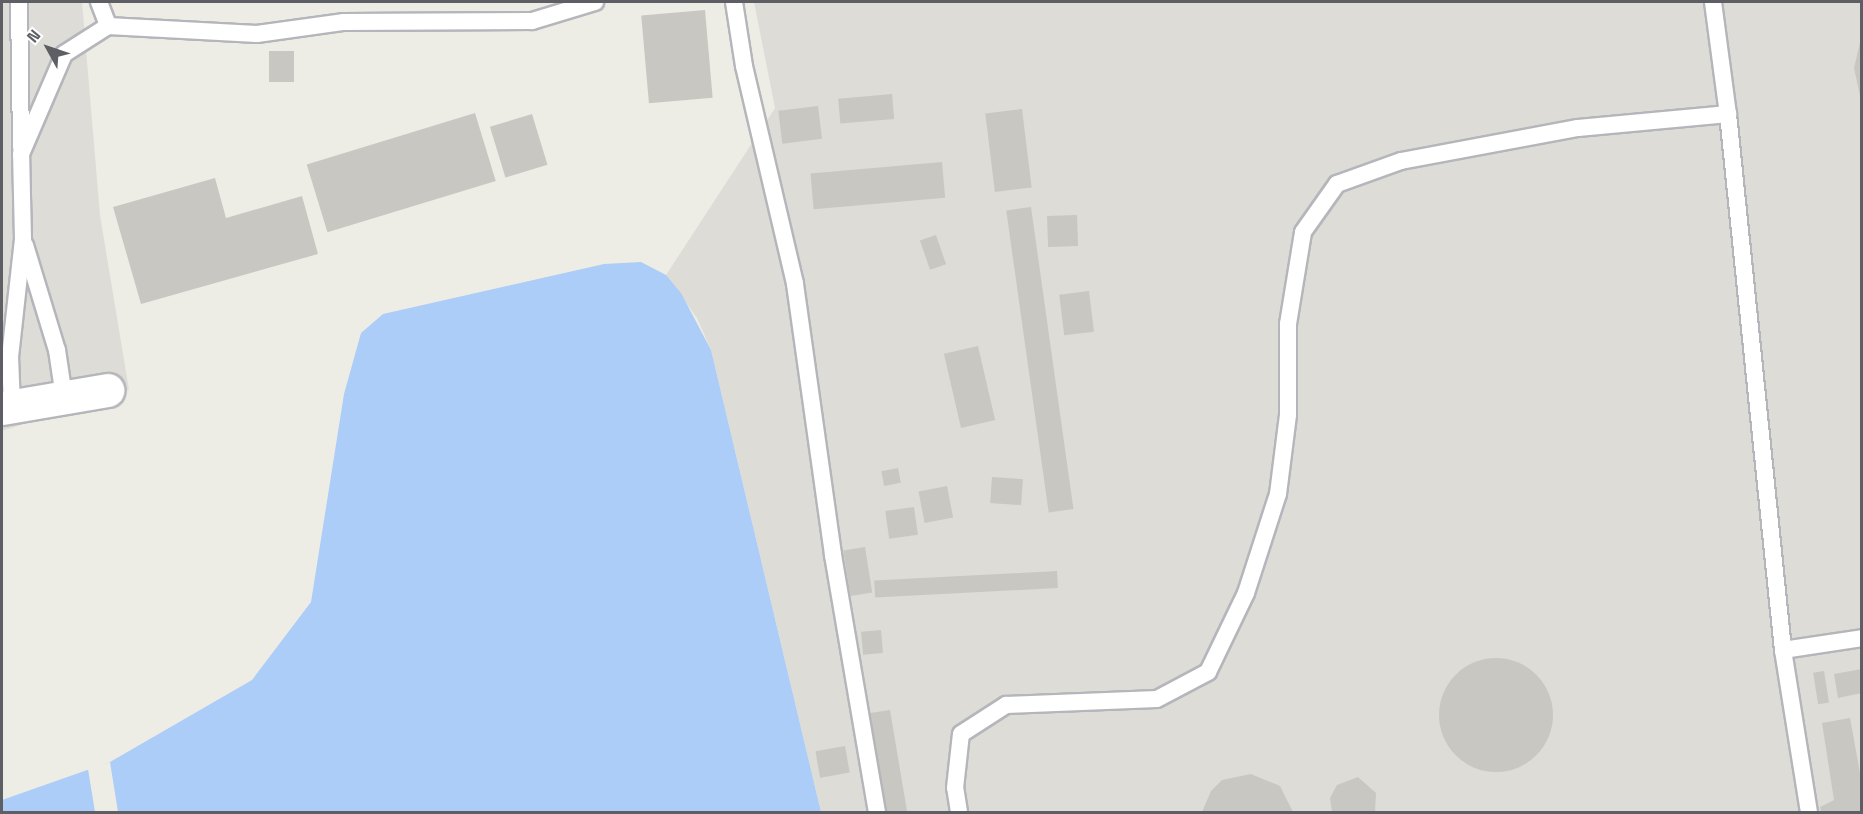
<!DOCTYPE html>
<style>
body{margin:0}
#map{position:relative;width:1863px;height:814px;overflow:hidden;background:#eeede5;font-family:"Space Grotesk",sans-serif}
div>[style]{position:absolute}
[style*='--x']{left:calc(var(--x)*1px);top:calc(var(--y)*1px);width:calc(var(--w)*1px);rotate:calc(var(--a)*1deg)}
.industrial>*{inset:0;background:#dddcd7}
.water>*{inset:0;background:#abcdf8}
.pier>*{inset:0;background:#eeede5}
.building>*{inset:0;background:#c9c7c2;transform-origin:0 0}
.round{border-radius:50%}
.roads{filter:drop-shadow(2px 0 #b5b6bb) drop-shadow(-2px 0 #b5b6bb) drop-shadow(0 2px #b5b6bb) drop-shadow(0 -2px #b5b6bb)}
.lane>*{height:16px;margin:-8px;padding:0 8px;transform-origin:8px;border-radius:8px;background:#fff}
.street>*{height:33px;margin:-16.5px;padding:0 16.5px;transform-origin:16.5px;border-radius:16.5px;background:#fff}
span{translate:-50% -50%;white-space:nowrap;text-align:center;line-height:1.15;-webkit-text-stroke:4.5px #fff;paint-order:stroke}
.frame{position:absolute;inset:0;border:3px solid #5d5f64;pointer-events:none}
.north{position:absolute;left:18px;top:18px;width:60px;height:60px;-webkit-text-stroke:4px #fff;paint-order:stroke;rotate:310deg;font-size:16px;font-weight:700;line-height:24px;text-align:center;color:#5d5f64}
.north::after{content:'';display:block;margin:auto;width:21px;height:27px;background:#5d5f64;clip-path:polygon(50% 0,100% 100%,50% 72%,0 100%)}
</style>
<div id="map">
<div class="industrial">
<i style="clip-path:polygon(2px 2px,82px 2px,100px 215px,129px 390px,2px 431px)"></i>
<i style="clip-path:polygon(754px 2px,1861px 2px,1861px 812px,821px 812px,711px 350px,697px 318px,666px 275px,775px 108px)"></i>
</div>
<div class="water">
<i style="clip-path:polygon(641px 262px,666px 275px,681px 293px,711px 350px,821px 812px,2px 812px,2px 800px,110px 762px,252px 680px,311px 602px,344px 394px,361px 333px,383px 314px,604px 264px)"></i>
</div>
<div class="pier">
<i style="clip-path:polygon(110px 762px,118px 812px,95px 812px,88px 769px)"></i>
</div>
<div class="building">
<i style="left:705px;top:10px;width:88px;height:64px;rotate:85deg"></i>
<i style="clip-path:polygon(1862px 34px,1862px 105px,1854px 68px)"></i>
<i style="left:269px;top:51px;width:25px;height:31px"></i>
<i style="left:892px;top:94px;width:25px;height:54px;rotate:85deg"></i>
<i style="left:818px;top:106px;width:33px;height:40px;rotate:83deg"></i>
<i style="left:1022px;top:109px;width:79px;height:37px;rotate:83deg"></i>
<i style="left:475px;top:113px;width:71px;height:176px;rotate:73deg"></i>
<i style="left:532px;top:114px;width:53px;height:44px;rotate:73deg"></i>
<i style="left:942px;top:162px;width:36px;height:132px;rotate:85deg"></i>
<i style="clip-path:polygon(215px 178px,226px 218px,302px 196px,318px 254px,141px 304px,113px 207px)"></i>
<i style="left:1031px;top:207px;width:305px;height:25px;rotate:82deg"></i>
<i style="left:1077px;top:215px;width:31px;height:30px;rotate:88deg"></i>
<i style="left:936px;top:235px;width:31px;height:17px;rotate:71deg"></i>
<i style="left:1089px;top:291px;width:41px;height:30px;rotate:83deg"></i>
<i style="left:978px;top:346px;width:76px;height:35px;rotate:77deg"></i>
<i style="left:898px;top:468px;width:15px;height:17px;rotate:79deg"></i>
<i style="left:992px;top:477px;width:31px;height:26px;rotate:4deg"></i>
<i style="left:947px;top:486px;width:32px;height:29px;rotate:79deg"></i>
<i style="left:914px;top:507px;width:28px;height:29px;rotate:82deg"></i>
<i style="left:865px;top:547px;width:46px;height:22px;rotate:81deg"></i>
<i style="left:1057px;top:571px;width:17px;height:183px;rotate:87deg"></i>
<i style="left:881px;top:630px;width:23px;height:20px;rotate:85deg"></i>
<i class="round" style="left:1439px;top:658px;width:114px;height:114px"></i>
<i style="clip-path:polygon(1862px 669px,1862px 693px,1838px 698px,1834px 674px)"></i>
<i style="left:1824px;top:671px;width:32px;height:11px;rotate:81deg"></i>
<i style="clip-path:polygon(890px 710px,907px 811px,900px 812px,881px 812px,864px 714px)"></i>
<i style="clip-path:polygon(1850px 718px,1862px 784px,1862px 812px,1821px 812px,1820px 807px,1834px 800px,1822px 723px)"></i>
<i style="left:845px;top:746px;width:27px;height:30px;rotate:80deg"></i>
<i style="clip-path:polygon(1251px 774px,1280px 786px,1293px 812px,1202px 812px,1211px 791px,1222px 780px)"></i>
<i style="clip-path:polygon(1358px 777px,1376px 793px,1375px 812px,1332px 812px,1330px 798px,1337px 785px)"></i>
</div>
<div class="roads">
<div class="lane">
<i style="--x:19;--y:2;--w:145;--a:89.2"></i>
<i style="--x:99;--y:2;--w:26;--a:69"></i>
<i style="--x:734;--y:2;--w:65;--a:81.1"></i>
<i style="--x:744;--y:66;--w:224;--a:76.8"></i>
<i style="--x:795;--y:284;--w:274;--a:82"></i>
<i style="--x:833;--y:555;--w:261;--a:80.3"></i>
<i style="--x:1713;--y:2;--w:113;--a:82.4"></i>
<i style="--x:1728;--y:114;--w:539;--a:84.14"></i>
<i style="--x:1783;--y:650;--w:164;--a:80.9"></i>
<i style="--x:25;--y:245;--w:110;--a:73.1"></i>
<i style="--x:57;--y:350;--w:48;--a:81.5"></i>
<i style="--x:12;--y:406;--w:49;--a:-92.3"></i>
<i style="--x:10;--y:357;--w:119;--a:-83.7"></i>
<i style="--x:23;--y:239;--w:85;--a:-91.3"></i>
<i style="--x:21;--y:154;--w:109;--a:-66.7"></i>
<i style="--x:64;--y:54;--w:52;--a:-32.5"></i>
<i style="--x:108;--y:26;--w:149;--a:3.1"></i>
<i style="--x:257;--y:34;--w:88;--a:-7.9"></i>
<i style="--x:344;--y:22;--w:188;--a:-0.3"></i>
<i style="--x:532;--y:21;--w:66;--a:-16.8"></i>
<i style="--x:1783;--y:650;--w:80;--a:-8.6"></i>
<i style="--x:959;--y:812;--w:24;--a:-99"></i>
<i style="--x:955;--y:788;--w:54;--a:-83.7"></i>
<i style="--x:961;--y:734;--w:54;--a:-32.8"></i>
<i style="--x:1006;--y:705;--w:151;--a:-2.3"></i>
<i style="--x:1157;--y:699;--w:58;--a:-27.9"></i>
<i style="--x:1208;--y:672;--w:88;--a:-64.3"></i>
<i style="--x:1246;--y:593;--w:104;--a:-72.1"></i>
<i style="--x:1278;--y:494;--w:80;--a:-82.8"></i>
<i style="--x:1288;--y:415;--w:91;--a:-90"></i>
<i style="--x:1288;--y:324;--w:93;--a:-80.7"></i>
<i style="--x:1303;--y:232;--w:59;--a:-54.7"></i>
<i style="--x:1337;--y:184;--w:68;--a:-19.8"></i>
<i style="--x:1401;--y:161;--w:180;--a:-10.6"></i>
<i style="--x:1578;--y:128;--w:151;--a:-5.3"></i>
</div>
<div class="street">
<i style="--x:2;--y:408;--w:107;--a:-9.7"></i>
</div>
</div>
<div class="frame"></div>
<div class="north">N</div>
</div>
